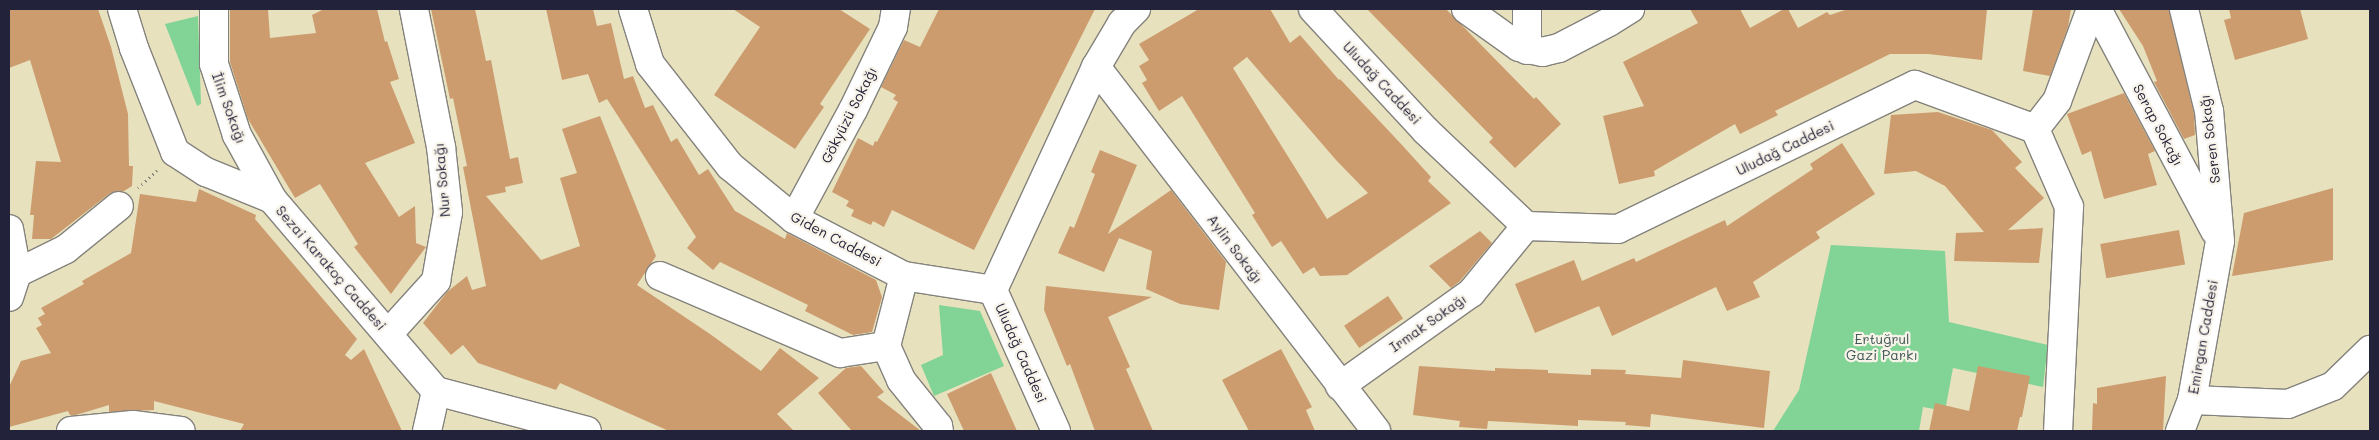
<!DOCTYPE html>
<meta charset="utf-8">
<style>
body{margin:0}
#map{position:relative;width:2379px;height:440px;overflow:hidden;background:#e7e1be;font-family:Mali,sans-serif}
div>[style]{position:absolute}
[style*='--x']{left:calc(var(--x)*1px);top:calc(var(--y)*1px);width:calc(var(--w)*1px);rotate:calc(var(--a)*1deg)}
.green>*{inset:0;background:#82d496}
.building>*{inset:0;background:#cc9c6f;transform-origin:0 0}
.path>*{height:3px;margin-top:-1.5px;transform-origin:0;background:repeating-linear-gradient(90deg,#84827c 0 1px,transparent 0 5px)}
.roads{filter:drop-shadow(1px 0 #84827c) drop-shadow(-1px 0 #84827c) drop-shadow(0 1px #84827c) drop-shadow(0 -1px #84827c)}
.minor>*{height:28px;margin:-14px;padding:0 14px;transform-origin:14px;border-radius:14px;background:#fff}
.major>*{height:28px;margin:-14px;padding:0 14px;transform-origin:14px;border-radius:14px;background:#fff}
span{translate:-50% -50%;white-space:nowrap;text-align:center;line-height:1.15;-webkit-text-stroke:4.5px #f7f3e8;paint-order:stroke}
.street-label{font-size:14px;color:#22223b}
.park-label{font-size:14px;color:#3f5756}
.frame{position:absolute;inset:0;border:10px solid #22223b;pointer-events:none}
</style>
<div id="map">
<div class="green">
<i style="clip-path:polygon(198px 16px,201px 104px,197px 106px,165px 24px)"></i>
<i style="clip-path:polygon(1831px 245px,1945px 251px,1949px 322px,2048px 345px,2043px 387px,1953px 368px,1945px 411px,1923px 407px,1919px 431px,1773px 431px,1799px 390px)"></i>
<i style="clip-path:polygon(939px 305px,980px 311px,1004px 366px,934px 396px,921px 365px,943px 355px)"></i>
</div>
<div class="building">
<i style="clip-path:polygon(9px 9px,98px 9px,111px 47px,128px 114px,129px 166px,133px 166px,132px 186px,124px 191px,116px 191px,109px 194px,51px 239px,32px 239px,34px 215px,30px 215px,36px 161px,61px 162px,30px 60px,9px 68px)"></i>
<i style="clip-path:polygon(230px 9px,268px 9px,270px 38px,316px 33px,312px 15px,324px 9px,377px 9px,385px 42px,387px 41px,399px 79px,390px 82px,415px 143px,365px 163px,399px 217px,415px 206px,416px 243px,426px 247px,391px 294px,354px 247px,358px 244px,320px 184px,295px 198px,248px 119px,230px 62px)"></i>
<i style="clip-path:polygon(431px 9px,475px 9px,486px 61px,491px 60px,510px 159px,518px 157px,523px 183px,505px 187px,506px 192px,486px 196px,541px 260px,580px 246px,560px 178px,577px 173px,562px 129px,600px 116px,656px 256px,637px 285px,710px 334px,761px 371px,780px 348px,819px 378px,777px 414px,794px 431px,669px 431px,560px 383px,556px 390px,478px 363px,463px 345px,451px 355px,423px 323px,447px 292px,467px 276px,472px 290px,486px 286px,463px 167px,467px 166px,453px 98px,450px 99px)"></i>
<i style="clip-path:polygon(546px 9px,593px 9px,597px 26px,611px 23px,624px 79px,633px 76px,645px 108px,653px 105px,671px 142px,677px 138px,699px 175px,708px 169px,735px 211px,785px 239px,787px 233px,876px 280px,882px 297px,872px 332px,853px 335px,805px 311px,808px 305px,720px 262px,713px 270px,687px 248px,696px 237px,607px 99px,599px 103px,588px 74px,562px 80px)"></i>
<i style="clip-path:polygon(733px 9px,839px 9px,870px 29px,820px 104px,824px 107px,795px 149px,714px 95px,760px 27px)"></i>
<i style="clip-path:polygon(939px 9px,1095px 9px,974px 250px,892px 210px,884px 227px,873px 221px,871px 225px,851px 216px,854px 210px,846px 206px,849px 201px,832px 192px,858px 138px,873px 146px,875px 141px,877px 142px,898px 102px,893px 99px,896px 95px,881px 87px,904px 40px,920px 47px)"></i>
<i style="clip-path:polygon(evenodd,1199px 9px,1270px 9px,1290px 43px,1300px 35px,1339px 80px,1340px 79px,1402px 145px,1431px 177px,1428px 181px,1451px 203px,1347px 275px,1320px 276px,1314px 267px,1303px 274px,1281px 241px,1272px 247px,1252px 215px,1255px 213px,1182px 96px,1159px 111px,1142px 83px,1147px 80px,1139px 66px,1149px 60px,1139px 44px,1199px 9px,1247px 57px,1336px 160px,1368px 193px,1327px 219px,1233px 68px,1247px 57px)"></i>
<i style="clip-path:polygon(1367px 9px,1446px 9px,1534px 99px,1536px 97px,1561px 124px,1515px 168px,1489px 142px,1493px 138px)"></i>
<i style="clip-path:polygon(1690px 9px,1740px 9px,1750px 28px,1784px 9px,1788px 9px,1798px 28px,1827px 12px,1830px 15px,1848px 9px,1987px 9px,1982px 60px,1928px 54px,1890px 54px,1775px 111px,1778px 115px,1740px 134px,1735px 124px,1654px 171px,1655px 176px,1619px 184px,1603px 116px,1644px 106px,1623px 62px,1698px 23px)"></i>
<i style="clip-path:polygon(2033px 9px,2071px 9px,2068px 27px,2050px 76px,2023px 71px)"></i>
<i style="clip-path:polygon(2119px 9px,2169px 9px,2194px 114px,2195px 135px,2184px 139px,2154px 82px,2157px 81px,2143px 46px)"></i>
<i style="clip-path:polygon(2229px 9px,2300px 9px,2308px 39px,2235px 60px,2224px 20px,2231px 18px)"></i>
<i style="clip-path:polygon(2124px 93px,2155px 151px,2148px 154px,2157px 185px,2104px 199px,2091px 151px,2082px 155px,2067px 114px)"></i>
<i style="clip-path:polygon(1938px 112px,1992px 130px,2022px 162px,2015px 168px,2044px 198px,2008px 230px,2043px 228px,2039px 263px,1954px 261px,1956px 233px,1984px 232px,1945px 186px,1916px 171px,1884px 174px,1891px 115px)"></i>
<i style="clip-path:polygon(1842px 143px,1875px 194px,1816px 232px,1820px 238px,1753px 282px,1760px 297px,1727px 311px,1716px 287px,1612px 336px,1599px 306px,1535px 333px,1515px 284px,1574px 260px,1582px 281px,1634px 258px,1636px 262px,1725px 220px,1727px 226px,1813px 169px,1810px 164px)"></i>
<i style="clip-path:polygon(1100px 150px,1137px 165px,1108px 234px,1171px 190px,1226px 262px,1219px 310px,1180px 304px,1146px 289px,1152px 251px,1119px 238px,1104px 272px,1058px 253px,1070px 226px,1074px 228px,1085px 200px,1095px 174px,1091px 172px)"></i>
<i style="clip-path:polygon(2333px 188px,2333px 260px,2232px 276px,2244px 213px)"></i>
<i style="clip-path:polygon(199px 189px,256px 215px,255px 219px,357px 339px,345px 355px,351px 360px,364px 349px,402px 431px,240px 431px,244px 424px,154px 401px,154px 410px,109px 412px,109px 405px,76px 415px,70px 415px,68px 411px,9px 427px,9px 387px,21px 361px,51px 353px,36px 328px,42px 325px,38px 318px,45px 314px,41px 308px,84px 284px,82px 281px,131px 253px,140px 194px,196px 202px)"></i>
<i style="left:2179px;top:230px;width:35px;height:80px;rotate:80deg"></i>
<i style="clip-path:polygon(1480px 231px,1492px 243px,1460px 281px,1451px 288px,1429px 266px)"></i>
<i style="clip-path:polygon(1046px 286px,1152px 297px,1108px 317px,1130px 367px,1126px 369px,1153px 431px,1095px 431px,1070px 364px,1067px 366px,1044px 310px)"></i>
<i style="left:1388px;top:296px;width:27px;height:53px;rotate:56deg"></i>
<i style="clip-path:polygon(1281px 349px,1312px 407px,1306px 410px,1315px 431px,1249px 431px,1222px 380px)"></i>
<i style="clip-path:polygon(1683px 360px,1770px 371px,1764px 428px,1651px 414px,1650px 427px,1625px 425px,1626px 422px,1578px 420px,1578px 426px,1488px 421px,1487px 429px,1459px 427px,1460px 421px,1413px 415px,1419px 366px,1495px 371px,1495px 368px,1548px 370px,1548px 373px,1591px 375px,1591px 369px,1626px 370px,1625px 374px,1681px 378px)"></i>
<i style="clip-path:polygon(861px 366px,884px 392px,877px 397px,921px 431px,852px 431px,818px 393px,846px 368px)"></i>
<i style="clip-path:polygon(1978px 366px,2030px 376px,2022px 417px,2020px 417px,2017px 431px,1929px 431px,1935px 403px,1969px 411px)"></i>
<i style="clip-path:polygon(991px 373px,1017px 431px,964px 431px,947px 394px)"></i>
<i style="clip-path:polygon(2166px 376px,2163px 431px,2092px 431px,2093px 403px,2097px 404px,2097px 388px)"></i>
</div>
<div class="path">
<i style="--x:138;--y:188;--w:26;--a:-43"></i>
</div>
<div class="roads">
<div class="minor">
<i style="--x:122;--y:9;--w:41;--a:72.9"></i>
<i style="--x:134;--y:48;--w:112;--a:68.5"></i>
<i style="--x:175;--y:152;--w:37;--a:33"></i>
<i style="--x:206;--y:172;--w:71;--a:22.2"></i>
<i style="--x:272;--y:199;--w:253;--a:49.5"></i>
<i style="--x:214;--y:9;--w:55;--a:90"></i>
<i style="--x:214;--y:64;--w:75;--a:72.1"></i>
<i style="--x:237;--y:135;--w:73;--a:61.3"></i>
<i style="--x:633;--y:9;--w:58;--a:72.8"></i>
<i style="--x:650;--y:64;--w:130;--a:51.9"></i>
<i style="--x:730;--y:166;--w:83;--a:39.6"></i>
<i style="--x:794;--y:219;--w:124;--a:27.4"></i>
<i style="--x:904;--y:276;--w:90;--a:8.9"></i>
<i style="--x:1466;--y:9;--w:65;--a:35.6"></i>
<i style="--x:1519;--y:47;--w:24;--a:12"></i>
<i style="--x:1542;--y:52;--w:17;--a:-13"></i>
<i style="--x:1559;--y:48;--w:56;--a:-27.5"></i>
<i style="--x:1609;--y:22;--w:25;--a:-32"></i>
<i style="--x:2097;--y:9;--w:251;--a:62"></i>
<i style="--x:1527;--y:50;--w:41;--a:-90"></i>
<i style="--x:1096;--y:67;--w:459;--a:52.4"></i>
<i style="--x:2035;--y:129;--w:36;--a:-52"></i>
<i style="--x:2057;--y:101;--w:98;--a:-69.7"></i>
<i style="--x:794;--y:219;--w:124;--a:-61.6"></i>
<i style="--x:853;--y:110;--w:92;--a:-64.3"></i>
<i style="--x:893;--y:27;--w:18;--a:-81"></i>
<i style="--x:9;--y:229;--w:45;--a:79.7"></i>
<i style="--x:17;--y:273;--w:25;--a:108"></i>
<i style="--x:17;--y:273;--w:55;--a:-26.1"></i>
<i style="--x:66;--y:249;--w:68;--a:-39.1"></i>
<i style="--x:660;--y:276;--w:196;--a:23.2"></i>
<i style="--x:840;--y:353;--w:47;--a:-8.7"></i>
<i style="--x:904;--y:276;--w:72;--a:104.4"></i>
<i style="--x:886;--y:346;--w:37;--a:66"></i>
<i style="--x:901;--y:380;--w:59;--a:51.2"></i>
<i style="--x:938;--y:426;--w:5;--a:79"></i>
<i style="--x:388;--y:334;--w:72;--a:-47.8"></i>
<i style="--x:436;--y:281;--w:70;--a:-80.1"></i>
<i style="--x:448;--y:212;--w:65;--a:-96.1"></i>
<i style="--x:441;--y:147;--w:141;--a:-101.1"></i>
<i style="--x:1340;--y:386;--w:161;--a:-35.4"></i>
<i style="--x:1471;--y:293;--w:87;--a:-50.6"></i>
<i style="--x:436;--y:391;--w:156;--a:14.8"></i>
<i style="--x:2192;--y:400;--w:96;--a:2.4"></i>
<i style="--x:2288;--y:404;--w:48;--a:-21.8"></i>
<i style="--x:2333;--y:386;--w:52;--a:-44.2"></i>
<i style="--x:71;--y:431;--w:62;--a:-5.5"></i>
<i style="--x:133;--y:425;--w:48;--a:7.1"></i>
<i style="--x:427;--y:431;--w:41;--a:-77.3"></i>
<i style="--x:2180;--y:431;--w:33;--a:-69"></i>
<i style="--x:2192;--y:400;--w:161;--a:-80"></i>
<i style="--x:2220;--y:241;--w:130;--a:-94.8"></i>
<i style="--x:2209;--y:111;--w:105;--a:-103.8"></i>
</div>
<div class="major">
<i style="--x:1313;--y:9;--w:165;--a:47.2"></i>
<i style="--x:1425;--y:130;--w:139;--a:43.5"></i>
<i style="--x:1526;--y:226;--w:92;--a:1.9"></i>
<i style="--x:1618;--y:229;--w:330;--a:-25.9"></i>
<i style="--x:1915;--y:85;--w:128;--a:20.1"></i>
<i style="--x:2035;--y:129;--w:85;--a:66.4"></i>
<i style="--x:2069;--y:207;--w:224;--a:92.8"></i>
<i style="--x:1056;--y:431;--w:154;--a:-114.1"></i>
<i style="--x:993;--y:290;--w:246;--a:-65.2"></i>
<i style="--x:1096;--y:67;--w:51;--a:-59.4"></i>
<i style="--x:1122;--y:23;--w:20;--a:-45"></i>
</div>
</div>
<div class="street-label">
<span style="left:1382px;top:83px;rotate:47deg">Uludağ Caddesi</span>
<span style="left:229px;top:108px;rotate:70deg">İlim Sokağı</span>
<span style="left:849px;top:115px;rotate:-63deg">Gökyüzü Sokağı</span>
<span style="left:2158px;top:125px;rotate:62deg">Serap Sokağı</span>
<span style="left:2210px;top:139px;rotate:-97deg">Seren Sokağı</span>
<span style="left:1785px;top:148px;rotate:-26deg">Uludağ Caddesi</span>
<span style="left:442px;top:180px;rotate:-95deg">Nur Sokağı</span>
<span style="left:836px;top:239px;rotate:28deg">Giden Caddesi</span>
<span style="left:1235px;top:249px;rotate:53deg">Aylin Sokağı</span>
<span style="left:331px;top:268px;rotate:49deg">Sezai Karakoç Caddesi</span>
<span style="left:1428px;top:323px;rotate:-35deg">Irmak Sokağı</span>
<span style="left:2203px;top:337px;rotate:-80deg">Emirgan Caddesi</span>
<span style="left:1021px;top:353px;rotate:66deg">Uludağ Caddesi</span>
</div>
<div class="park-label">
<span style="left:1882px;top:347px">Ertuğrul<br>Gazi Parkı</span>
</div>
<div class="frame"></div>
</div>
